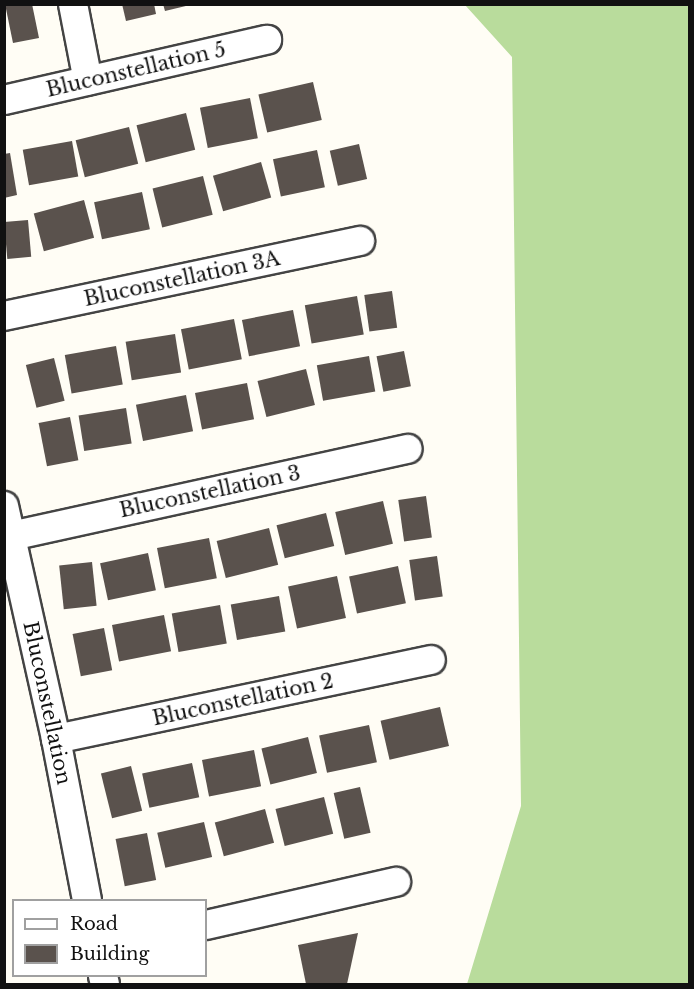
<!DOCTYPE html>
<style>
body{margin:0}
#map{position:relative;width:694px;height:989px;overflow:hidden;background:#fffdf5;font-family:"Libre Baskerville",serif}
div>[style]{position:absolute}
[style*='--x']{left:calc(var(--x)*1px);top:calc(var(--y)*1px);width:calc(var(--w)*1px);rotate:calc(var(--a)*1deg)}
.forest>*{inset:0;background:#b9dc9c}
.building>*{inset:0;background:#5a524d;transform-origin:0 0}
.roads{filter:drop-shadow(2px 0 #444) drop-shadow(-2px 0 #444) drop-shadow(0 2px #444) drop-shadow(0 -2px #444)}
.minor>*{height:28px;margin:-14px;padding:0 14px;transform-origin:14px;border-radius:14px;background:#fff}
span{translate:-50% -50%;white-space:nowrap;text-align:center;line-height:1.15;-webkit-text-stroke:6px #fff;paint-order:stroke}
.street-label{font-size:20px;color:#111}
.frame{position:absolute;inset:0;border:6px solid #111;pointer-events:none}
.legend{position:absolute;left:12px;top:899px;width:195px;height:78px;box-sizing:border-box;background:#fff;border:2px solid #a0a0a0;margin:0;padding:8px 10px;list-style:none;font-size:18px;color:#111}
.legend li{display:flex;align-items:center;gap:12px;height:30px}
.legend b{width:30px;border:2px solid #a0a0a0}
</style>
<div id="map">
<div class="forest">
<i style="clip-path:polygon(465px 5px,689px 5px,689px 984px,467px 984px,521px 806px,512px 57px)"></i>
</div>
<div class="building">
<i style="clip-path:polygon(5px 4px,32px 4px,39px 38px,13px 43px)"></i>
<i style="clip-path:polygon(122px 4px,154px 4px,156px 14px,126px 21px)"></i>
<i style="clip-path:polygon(163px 4px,189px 4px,190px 5px,165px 11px)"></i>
<i style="left:313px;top:82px;width:39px;height:56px;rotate:77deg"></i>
<i style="left:250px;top:98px;width:41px;height:51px;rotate:79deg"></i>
<i style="left:186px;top:113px;width:38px;height:51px;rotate:76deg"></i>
<i style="left:129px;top:127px;width:38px;height:55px;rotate:76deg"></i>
<i style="left:72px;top:141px;width:36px;height:50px;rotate:80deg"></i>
<i style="left:359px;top:144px;width:36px;height:30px;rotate:77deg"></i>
<i style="left:317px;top:150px;width:38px;height:45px;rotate:78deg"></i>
<i style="clip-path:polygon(10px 153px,17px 195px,4px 198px,4px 154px)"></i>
<i style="left:261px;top:162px;width:37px;height:50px;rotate:74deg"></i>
<i style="left:203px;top:176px;width:40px;height:52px;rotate:76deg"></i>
<i style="left:142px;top:192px;width:38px;height:49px;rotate:78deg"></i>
<i style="left:84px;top:200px;width:39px;height:52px;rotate:75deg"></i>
<i style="left:28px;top:220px;width:37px;height:24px;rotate:85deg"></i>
<i style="left:392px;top:291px;width:37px;height:28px;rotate:82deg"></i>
<i style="left:357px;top:296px;width:39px;height:53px;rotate:80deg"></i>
<i style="left:293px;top:310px;width:37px;height:52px;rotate:79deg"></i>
<i style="left:234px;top:319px;width:41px;height:54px;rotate:79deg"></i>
<i style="left:175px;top:334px;width:39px;height:50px;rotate:81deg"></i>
<i style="left:116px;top:346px;width:39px;height:52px;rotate:80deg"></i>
<i style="left:404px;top:351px;width:36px;height:28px;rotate:79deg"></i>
<i style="left:369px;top:356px;width:36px;height:53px;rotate:80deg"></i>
<i style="left:54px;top:358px;width:44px;height:29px;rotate:76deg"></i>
<i style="left:306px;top:369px;width:37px;height:50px;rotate:76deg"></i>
<i style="left:247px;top:383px;width:37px;height:53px;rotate:79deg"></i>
<i style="left:186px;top:395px;width:37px;height:51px;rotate:79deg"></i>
<i style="left:126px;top:408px;width:36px;height:48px;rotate:81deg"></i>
<i style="left:70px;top:417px;width:44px;height:32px;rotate:79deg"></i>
<i style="left:426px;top:496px;width:42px;height:28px;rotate:82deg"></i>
<i style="left:383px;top:501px;width:44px;height:49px;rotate:77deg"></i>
<i style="left:326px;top:513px;width:34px;height:51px;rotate:76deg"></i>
<i style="left:269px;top:528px;width:38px;height:54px;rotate:76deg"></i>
<i style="left:209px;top:538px;width:41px;height:53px;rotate:79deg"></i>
<i style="left:148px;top:553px;width:38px;height:49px;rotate:78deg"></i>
<i style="left:437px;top:556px;width:41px;height:28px;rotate:82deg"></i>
<i style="left:92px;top:562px;width:44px;height:33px;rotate:84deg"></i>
<i style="left:398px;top:566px;width:38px;height:50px;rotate:78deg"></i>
<i style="left:337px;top:576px;width:43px;height:50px;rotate:78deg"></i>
<i style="left:279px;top:596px;width:36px;height:49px;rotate:80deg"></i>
<i style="left:220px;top:605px;width:39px;height:49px;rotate:80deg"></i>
<i style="left:164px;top:615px;width:37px;height:53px;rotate:79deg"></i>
<i style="left:104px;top:628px;width:43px;height:32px;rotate:79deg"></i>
<i style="left:440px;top:707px;width:40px;height:61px;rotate:77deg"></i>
<i style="left:369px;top:725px;width:38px;height:51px;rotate:78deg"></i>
<i style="left:308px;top:737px;width:37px;height:48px;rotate:76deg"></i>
<i style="left:254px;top:750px;width:37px;height:53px;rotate:79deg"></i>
<i style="left:192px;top:763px;width:35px;height:51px;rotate:78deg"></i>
<i style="left:131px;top:766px;width:46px;height:31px;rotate:76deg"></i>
<i style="left:360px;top:787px;width:47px;height:27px;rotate:77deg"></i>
<i style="left:324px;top:797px;width:38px;height:50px;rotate:76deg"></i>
<i style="left:265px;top:809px;width:35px;height:52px;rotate:75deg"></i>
<i style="left:204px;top:822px;width:36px;height:48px;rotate:77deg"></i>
<i style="left:147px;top:833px;width:48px;height:32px;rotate:79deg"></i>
<i style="clip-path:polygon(358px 933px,347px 984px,306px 984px,298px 945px)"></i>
</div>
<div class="roads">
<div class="minor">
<i style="--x:73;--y:4;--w:78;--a:79"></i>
<i style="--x:4;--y:100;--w:270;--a:-12.9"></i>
<i style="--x:4;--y:316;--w:364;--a:-11.9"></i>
<i style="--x:4;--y:506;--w:239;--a:77.4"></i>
<i style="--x:56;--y:739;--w:164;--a:79.1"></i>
<i style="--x:11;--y:536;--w:406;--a:-12.4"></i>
<i style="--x:56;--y:739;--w:383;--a:-11.9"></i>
<i style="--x:206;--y:925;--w:195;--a:-12.8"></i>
<i style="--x:103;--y:976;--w:8;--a:76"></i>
</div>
</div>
<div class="street-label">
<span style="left:136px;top:70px;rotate:-13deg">Bluconstellation 5</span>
<span style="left:182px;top:279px;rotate:-12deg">Bluconstellation 3A</span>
<span style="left:210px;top:492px;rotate:-12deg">Bluconstellation 3</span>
<span style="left:243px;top:700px;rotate:-12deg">Bluconstellation 2</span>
<span style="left:47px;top:703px;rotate:78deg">Bluconstellation</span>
</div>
<div class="frame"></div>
<ul class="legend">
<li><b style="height:8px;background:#fff"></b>Road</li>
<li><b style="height:16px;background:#5a524d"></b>Building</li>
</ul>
</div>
